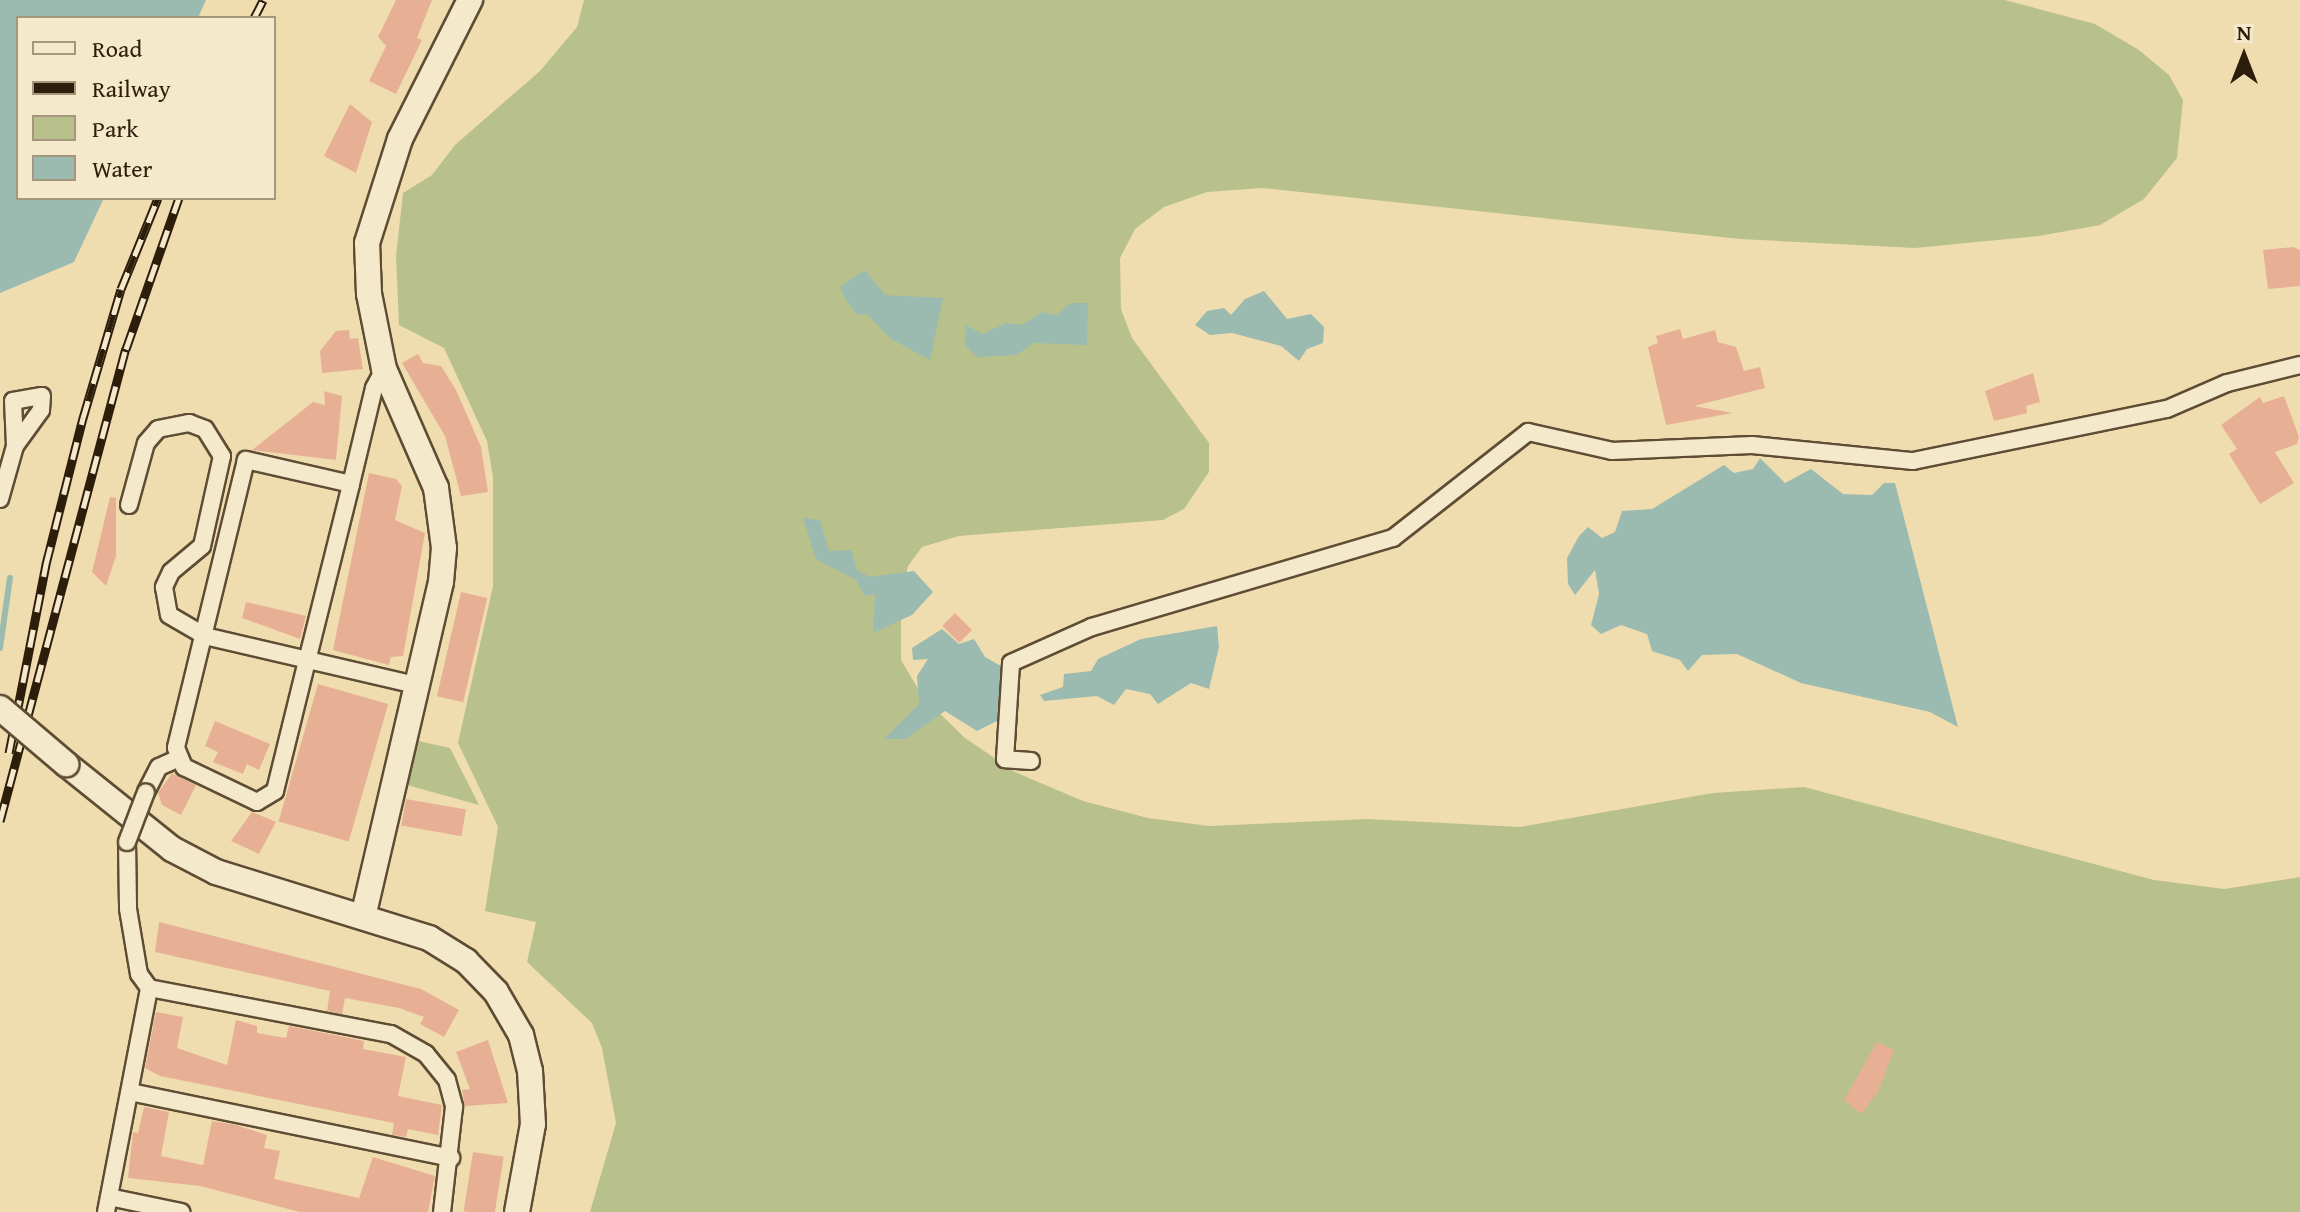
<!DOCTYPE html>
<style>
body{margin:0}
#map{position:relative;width:2300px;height:1212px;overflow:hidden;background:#f0ddaf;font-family:"Gentium Book Plus",serif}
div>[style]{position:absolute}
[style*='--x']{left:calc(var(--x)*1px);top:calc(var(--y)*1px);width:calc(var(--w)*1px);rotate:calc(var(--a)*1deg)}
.green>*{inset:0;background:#b8c18c}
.water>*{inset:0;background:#9bbbb0}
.stream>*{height:6px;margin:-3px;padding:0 3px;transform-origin:3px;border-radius:3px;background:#9bbbb0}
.building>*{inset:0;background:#e7b094;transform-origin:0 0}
.roads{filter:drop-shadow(2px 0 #5e4d34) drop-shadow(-2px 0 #5e4d34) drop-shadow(0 2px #5e4d34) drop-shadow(0 -2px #5e4d34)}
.street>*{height:16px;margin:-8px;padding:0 8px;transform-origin:8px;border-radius:8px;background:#f5e9cb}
.secondary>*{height:24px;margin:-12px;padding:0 12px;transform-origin:12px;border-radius:12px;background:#f5e9cb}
.rail>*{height:9px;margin-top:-4.5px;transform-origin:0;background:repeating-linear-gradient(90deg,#f5e9cb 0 18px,#2d1d0b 0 36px);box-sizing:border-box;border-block:2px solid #2d1d0b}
.bridges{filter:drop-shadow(2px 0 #5e4d34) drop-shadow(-2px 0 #5e4d34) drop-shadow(0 2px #5e4d34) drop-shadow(0 -2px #5e4d34)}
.street-bridge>*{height:16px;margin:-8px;padding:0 8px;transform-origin:8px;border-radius:8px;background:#f5e9cb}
.secondary-bridge>*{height:24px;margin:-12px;padding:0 12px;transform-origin:12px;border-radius:12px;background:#f5e9cb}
span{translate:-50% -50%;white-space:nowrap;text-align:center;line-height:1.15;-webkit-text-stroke:6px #f5e9cb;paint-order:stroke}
.legend{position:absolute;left:16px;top:16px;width:260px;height:184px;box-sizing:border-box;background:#f5e9cb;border:2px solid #a5977e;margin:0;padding:10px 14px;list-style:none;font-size:24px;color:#2d1d0b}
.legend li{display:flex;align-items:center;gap:16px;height:40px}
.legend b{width:40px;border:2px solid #a5977e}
.north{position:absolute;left:2204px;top:16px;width:80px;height:80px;-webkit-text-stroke:6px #f5e9cb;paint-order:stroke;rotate:0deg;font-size:22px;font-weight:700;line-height:32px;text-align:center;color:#2d1d0b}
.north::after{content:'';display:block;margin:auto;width:28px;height:36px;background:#2d1d0b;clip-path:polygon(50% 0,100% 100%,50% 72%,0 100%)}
</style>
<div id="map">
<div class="green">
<i style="clip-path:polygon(584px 0,2005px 0,2095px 24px,2139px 50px,2169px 75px,2183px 100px,2177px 158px,2144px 199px,2100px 225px,2039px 236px,1915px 248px,1740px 239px,1262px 188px,1207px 192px,1164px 207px,1135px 229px,1120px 258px,1121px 309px,1132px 338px,1209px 443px,1209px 472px,1184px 509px,1163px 520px,959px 536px,922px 547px,908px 566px,901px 595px,901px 660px,923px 697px,965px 738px,1015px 772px,1083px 801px,1148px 818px,1209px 826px,1368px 819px,1520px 827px,1713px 793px,1804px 787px,2154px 880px,2224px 889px,2300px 877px,2300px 1212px,590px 1212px,616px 1123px,602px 1048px,592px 1023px,527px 962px,536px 922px,485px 911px,498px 827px,458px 743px,493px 586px,493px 477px,487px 441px,444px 348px,399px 325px,396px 256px,403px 193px,432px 175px,455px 145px,540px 71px,577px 27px)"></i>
<i style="clip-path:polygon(418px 741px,450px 748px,479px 805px,407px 785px)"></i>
</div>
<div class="water">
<i style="clip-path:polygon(0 0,206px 0,198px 18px,18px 18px,18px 198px,104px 198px,74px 262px,0 293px)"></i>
<i style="clip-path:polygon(865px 270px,885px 295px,943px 298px,930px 360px,891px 339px,867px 314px,857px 315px,846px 300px,840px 287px)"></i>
<i style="clip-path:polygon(1264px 291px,1287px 319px,1311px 314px,1324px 327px,1323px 343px,1307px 349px,1299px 361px,1281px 346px,1232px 333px,1210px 335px,1195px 325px,1207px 311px,1224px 308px,1231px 315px,1245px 299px)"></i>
<i style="clip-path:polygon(1071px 303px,1088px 303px,1087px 345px,1034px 343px,1016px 355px,977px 357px,965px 345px,966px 325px,982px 334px,1006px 323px,1022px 325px,1042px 312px,1056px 315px)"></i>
<i style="clip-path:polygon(1760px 458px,1785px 483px,1811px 469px,1843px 494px,1872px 495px,1884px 483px,1895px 483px,1958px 727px,1930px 712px,1801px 683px,1737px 654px,1702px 655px,1688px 671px,1680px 660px,1652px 651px,1647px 634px,1621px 625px,1601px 634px,1591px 625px,1599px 594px,1595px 570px,1575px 595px,1568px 584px,1567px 558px,1579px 536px,1588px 527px,1602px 538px,1615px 532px,1622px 511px,1652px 509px,1724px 465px,1734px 473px,1753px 469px)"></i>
<i style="clip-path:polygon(803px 518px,820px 520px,829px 551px,851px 550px,857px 570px,870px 577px,914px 571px,933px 592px,912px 615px,873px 633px,875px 594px,865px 596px,856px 580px,816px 559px)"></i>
<i style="clip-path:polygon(1217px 626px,1219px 647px,1209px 689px,1191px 683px,1158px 704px,1150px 694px,1126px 689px,1114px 705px,1097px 696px,1044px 701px,1040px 695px,1063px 687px,1064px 674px,1091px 671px,1098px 659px,1141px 639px)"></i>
<i style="clip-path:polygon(942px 629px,959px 644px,974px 639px,985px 657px,1001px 666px,997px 721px,977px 731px,945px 711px,906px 739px,884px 739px,919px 704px,917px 676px,928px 659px,913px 660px,912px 648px)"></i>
</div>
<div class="stream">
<i style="--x:0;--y:648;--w:71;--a:-81.9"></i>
</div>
<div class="building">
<i style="clip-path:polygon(396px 0,432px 0,417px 38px,422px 40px,396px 94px,369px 81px,386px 46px,378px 37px)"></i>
<i style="clip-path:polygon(350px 104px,372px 122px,356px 173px,324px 156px)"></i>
<i style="clip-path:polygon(2293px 247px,2300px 250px,2300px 286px,2268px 289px,2263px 250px)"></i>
<i style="clip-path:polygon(1680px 329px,1683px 339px,1715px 330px,1718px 342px,1736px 347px,1744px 371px,1760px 367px,1765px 388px,1694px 406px,1733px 413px,1666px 425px,1648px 347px,1658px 343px,1656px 336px)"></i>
<i style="clip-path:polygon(349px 330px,350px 339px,358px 338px,363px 369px,322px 373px,320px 351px,336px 331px)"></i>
<i style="clip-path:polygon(418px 354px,423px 363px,441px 366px,456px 390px,481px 447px,488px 492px,461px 496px,445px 436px,402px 363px)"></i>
<i style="clip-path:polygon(2033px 373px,2040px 402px,2026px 406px,2027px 413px,1994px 421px,1985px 391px)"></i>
<i style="clip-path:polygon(324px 391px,342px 396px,336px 460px,252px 450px,313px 402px,325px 405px)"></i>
<i style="clip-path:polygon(2284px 396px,2299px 437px,2297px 444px,2275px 452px,2294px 483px,2260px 504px,2229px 454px,2237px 449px,2221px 425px,2260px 397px,2263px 403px)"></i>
<i style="clip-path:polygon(369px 473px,396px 479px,402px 486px,395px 520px,425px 533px,403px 656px,391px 657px,389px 665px,333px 650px)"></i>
<i style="clip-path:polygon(110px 497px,116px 498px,116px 556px,106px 586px,92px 572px)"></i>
<i style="left:461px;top:592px;width:27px;height:107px;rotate:13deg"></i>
<i style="clip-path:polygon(246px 602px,306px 616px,300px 639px,242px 618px)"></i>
<i style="left:955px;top:613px;width:24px;height:18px;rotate:45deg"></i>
<i style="left:318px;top:684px;width:73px;height:143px;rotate:16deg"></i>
<i style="clip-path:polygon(215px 721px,270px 744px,259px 770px,247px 764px,243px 774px,213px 762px,218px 752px,205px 746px)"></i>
<i style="clip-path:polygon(172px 773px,196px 785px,181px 815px,162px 805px,158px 793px)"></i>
<i style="left:406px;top:799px;width:61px;height:27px;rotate:10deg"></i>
<i style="clip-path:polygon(252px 812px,276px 822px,259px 854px,231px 841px)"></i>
<i style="clip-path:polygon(159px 922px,421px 989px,459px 1010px,444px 1037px,420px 1024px,424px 1017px,399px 1008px,345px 998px,342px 1014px,327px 1011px,330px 991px,155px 952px)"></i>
<i style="clip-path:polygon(156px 1012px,183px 1017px,177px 1048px,227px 1065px,236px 1020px,257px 1026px,257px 1033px,286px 1038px,289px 1026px,364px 1041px,363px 1049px,406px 1057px,398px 1096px,442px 1105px,438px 1135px,408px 1129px,406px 1137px,392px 1135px,394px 1123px,160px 1076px,145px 1068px)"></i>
<i style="clip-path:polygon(488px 1040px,508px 1103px,465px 1106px,462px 1090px,470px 1089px,456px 1052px)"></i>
<i style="clip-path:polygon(1877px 1042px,1894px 1050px,1878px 1092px,1861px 1114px,1844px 1100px)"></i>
<i style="clip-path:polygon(144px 1107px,169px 1112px,161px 1156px,203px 1165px,212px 1121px,236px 1125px,267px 1135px,264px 1148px,280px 1151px,274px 1179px,359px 1198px,373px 1157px,435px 1176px,428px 1212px,300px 1212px,200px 1186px,128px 1178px,133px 1132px,138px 1133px)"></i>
<i style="left:473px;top:1152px;width:31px;height:60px;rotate:9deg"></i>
</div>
<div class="roads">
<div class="street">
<i style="--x:351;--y:484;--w:108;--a:-167.1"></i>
<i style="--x:246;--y:460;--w:296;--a:103.7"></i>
<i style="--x:176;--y:748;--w:21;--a:67"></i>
<i style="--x:184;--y:767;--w:81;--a:25.6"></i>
<i style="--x:257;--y:802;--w:21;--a:-31"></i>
<i style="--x:275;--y:791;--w:134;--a:-76.2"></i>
<i style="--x:307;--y:661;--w:182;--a:-76"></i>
<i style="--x:351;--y:484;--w:99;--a:-76.5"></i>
<i style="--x:374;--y:388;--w:21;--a:-62"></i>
<i style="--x:0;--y:499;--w:55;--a:-74.2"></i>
<i style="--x:15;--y:446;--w:45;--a:-92.5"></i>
<i style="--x:13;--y:401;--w:29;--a:-10"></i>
<i style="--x:42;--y:396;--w:14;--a:94"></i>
<i style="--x:41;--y:410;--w:44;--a:125.8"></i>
<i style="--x:129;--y:505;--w:64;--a:-74.7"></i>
<i style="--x:146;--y:443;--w:18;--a:-49"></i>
<i style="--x:158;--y:429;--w:32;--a:-11"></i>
<i style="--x:189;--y:423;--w:17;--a:21"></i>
<i style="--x:205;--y:429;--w:32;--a:58"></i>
<i style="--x:222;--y:456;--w:92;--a:102.5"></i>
<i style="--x:202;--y:546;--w:40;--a:140"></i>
<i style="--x:171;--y:572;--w:17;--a:115"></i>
<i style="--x:164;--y:587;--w:28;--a:80"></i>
<i style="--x:169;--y:615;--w:42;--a:30.3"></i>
<i style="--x:205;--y:636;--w:217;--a:13.1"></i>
<i style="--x:1031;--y:761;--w:26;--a:-176"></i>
<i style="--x:1005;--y:759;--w:96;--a:-86.4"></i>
<i style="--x:1011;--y:663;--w:89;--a:-24"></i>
<i style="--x:1092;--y:627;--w:314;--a:-16.5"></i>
<i style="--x:1393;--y:538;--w:172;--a:-38.1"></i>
<i style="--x:1528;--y:432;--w:86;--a:12.7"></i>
<i style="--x:1612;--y:451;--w:140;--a:-2.5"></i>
<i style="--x:1752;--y:445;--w:162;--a:5.7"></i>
<i style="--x:1913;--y:461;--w:259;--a:-11.6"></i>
<i style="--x:2167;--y:409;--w:65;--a:-23.4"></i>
<i style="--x:2227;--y:383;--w:75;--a:-13.9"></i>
<i style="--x:146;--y:792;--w:28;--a:-63"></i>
<i style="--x:159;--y:767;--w:20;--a:-24"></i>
<i style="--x:127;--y:842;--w:67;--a:89.1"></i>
<i style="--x:128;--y:909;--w:66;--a:80.4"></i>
<i style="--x:139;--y:974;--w:17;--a:54"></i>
<i style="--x:149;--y:988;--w:246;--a:10.8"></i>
<i style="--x:391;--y:1034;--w:40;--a:29.7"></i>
<i style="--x:426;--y:1054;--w:33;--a:51"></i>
<i style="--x:447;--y:1080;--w:28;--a:75"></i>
<i style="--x:454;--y:1107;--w:106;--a:96.5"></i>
<i style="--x:130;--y:1092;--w:328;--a:11.6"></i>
<i style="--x:109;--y:1197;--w:74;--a:11.8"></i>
<i style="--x:106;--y:1212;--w:228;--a:-79.1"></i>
</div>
<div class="secondary">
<i style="--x:66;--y:764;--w:136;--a:38.7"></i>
<i style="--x:172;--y:849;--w:50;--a:27.6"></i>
<i style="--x:216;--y:872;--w:223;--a:17.2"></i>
<i style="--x:429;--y:938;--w:44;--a:31.9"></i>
<i style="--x:466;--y:961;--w:43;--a:45.9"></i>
<i style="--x:496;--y:992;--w:50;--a:59.8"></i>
<i style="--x:521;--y:1035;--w:37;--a:76"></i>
<i style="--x:530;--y:1071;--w:53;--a:86.8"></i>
<i style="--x:533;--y:1124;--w:89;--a:100.3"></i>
<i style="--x:363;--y:917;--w:344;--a:-76.9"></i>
<i style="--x:441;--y:582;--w:34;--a:-85"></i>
<i style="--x:444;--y:548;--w:61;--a:-97.6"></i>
<i style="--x:436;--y:488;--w:130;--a:-113.6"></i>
<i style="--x:384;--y:369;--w:76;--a:-101.3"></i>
<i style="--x:369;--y:294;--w:51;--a:-92.2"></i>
<i style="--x:367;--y:243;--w:109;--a:-72.4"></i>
<i style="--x:400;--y:139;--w:156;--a:-63.3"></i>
</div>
</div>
<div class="rail">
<i style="--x:254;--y:18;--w:20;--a:-63"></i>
<i style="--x:9;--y:753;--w:193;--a:-78.9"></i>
<i style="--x:46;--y:564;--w:151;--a:-75.8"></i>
<i style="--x:83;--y:418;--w:134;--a:-73.6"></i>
<i style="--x:121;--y:289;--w:98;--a:-67.9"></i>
<i style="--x:0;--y:821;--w:489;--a:-75.1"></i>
<i style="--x:126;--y:349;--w:160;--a:-70.7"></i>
</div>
<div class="bridges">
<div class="street-bridge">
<i style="--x:127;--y:842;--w:53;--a:-69.2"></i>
</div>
<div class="secondary-bridge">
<i style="--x:0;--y:708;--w:87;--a:40.3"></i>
</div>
</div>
<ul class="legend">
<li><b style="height:10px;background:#f5e9cb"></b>Road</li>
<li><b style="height:10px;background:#2d1d0b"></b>Railway</li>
<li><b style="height:22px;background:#b8c18c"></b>Park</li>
<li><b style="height:22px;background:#9bbbb0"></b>Water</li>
</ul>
<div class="north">N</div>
</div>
